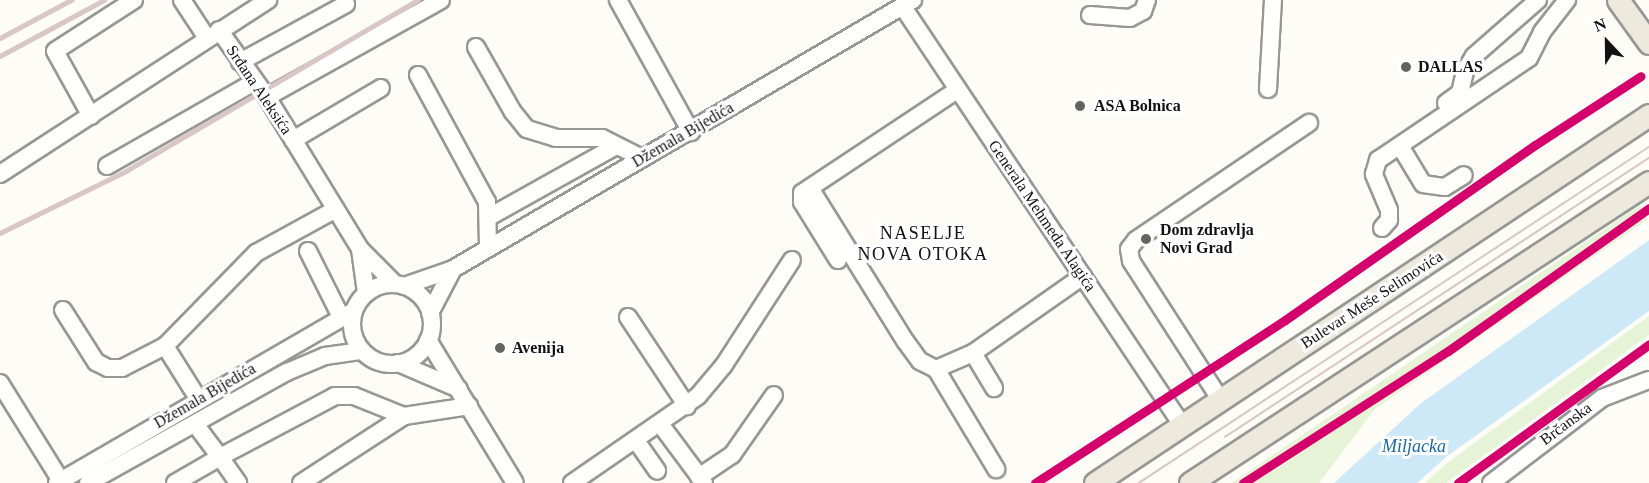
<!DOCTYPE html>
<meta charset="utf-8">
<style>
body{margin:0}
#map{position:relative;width:1649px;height:483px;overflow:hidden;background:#fdfcf7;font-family:"Times New Roman",serif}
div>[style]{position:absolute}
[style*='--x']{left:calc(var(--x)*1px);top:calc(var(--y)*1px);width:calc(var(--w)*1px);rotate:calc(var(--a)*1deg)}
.green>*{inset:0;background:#e7f3d7}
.water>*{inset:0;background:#cde8f7}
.roads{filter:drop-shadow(2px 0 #979795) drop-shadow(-2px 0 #979795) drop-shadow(0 2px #979795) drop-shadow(0 -2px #979795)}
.minor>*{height:16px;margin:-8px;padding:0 8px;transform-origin:8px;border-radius:8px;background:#fffffe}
.minor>.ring{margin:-8px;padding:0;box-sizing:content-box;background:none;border:16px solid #fffffe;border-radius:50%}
.major>*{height:21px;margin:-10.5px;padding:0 10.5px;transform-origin:10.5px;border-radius:10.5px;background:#ede9dc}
.tram>*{height:1.5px;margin:-0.75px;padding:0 0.75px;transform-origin:0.75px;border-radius:0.75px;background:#d9c6c7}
.rail>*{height:4.5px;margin:-2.25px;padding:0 2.25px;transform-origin:2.25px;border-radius:2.25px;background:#d9c6c7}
.cycleway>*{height:9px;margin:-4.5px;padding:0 4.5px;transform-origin:4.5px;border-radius:4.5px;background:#d6006c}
.dots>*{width:16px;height:16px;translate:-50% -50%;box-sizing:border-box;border:3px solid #fff;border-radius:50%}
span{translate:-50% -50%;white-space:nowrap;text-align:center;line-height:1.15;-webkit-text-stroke:6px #fff;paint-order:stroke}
.poi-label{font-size:16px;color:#111;font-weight:700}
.left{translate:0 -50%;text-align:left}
.street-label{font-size:16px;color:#111}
.neighbourhood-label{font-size:18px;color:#111;letter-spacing:1.5px}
.water-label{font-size:18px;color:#1768a6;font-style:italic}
.north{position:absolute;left:1577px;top:12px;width:60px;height:60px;-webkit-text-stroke:4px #fff;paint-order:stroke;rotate:338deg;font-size:16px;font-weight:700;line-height:24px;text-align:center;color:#111}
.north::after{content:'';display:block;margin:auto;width:21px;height:27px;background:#111;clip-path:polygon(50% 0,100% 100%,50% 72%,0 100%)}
</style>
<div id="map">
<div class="green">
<i style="clip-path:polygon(1640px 205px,1648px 219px,1375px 409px,1319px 483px,1232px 483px)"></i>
<i style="clip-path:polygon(1649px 316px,1649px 335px,1446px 483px,1425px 483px,1447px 463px)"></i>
</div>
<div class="water">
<i style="clip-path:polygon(1649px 240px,1649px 311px,1446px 457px,1417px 483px,1334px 483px,1420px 404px)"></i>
</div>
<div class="roads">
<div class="minor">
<i style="--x:182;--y:0;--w:45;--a:56.7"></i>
<i style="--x:618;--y:0;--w:151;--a:61.1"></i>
<i style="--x:903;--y:7;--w:503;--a:56.28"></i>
<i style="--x:1090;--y:15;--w:40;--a:4.3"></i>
<i style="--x:1130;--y:18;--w:15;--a:-28"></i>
<i style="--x:1143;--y:11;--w:12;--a:-70"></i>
<i style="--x:219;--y:30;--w:82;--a:54.4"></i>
<i style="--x:267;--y:97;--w:178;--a:58.5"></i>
<i style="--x:360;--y:249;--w:49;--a:45"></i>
<i style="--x:476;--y:47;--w:75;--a:60.4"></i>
<i style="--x:513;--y:112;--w:22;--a:51"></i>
<i style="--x:527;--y:129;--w:30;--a:17"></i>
<i style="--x:556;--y:138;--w:46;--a:0"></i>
<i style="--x:602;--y:138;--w:45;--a:26.6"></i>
<i style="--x:240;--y:62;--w:121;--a:-28.7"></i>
<i style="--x:418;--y:75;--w:145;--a:61.5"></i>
<i style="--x:487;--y:202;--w:45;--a:88.7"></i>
<i style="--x:1268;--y:89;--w:89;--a:-86.8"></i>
<i style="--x:267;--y:97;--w:199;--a:-29.1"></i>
<i style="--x:1446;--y:103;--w:17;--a:-36"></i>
<i style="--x:1460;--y:93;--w:23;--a:-77"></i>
<i style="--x:1465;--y:71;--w:17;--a:-59"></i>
<i style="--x:1474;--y:56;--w:85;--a:-41.2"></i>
<i style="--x:91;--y:116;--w:74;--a:-119"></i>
<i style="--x:55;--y:51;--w:94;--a:-32.8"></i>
<i style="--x:293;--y:140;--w:102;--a:-30.6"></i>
<i style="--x:1400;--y:146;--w:44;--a:58.8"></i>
<i style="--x:1423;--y:184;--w:22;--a:8"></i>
<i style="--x:1445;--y:187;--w:22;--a:-32"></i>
<i style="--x:107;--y:166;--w:169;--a:-29.7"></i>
<i style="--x:0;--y:174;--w:320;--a:-33"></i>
<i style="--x:810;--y:188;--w:181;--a:58.1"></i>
<i style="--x:906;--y:342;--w:24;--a:54"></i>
<i style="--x:920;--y:361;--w:18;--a:27"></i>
<i style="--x:936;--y:369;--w:40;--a:-23.4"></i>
<i style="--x:973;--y:353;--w:134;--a:-35"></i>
<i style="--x:489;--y:217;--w:143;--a:-29.2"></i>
<i style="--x:1382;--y:228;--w:11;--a:-49"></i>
<i style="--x:1389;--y:220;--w:10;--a:-90"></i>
<i style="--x:1389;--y:210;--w:39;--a:-113"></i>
<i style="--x:1374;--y:174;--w:15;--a:-74"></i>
<i style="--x:1378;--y:160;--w:182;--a:-34"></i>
<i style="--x:1529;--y:58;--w:29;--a:-63"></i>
<i style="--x:1542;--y:32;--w:41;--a:-52"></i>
<i style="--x:360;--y:249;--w:44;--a:82.2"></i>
<i style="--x:308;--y:251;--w:74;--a:63.4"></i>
<i style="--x:838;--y:260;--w:68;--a:-121.8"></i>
<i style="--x:802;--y:202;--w:9;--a:-90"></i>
<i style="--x:802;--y:193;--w:186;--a:-33.6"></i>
<i class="ring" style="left:352px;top:284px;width:64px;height:64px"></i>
<i style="--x:404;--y:286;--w:52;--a:-19.1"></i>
<i style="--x:453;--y:269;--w:533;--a:-30.32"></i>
<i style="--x:63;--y:310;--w:62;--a:57.6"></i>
<i style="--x:96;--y:362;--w:13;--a:27"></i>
<i style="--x:108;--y:368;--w:14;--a:0"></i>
<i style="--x:122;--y:368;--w:48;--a:-27.1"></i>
<i style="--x:430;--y:313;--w:50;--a:-62.4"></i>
<i style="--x:628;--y:317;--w:107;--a:56.5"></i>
<i style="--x:428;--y:340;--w:167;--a:58.7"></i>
<i style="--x:973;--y:353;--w:41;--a:59"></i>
<i style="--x:398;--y:363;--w:66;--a:23.1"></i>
<i style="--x:936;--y:369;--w:117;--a:59"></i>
<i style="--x:0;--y:383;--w:115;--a:58.1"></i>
<i style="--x:1220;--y:399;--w:164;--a:-122.8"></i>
<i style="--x:1131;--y:261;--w:12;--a:-99"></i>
<i style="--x:1129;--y:249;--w:11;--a:-52"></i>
<i style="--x:1136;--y:240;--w:209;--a:-34.1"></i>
<i style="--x:199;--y:400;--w:64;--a:-122.2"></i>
<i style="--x:165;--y:346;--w:130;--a:-45.6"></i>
<i style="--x:256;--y:253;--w:91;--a:-28.8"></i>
<i style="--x:195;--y:424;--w:41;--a:52.9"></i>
<i style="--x:220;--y:457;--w:130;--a:-27.9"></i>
<i style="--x:335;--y:396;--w:19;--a:0"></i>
<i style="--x:354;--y:396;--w:54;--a:21.8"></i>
<i style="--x:404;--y:416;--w:66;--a:-8.7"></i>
<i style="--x:661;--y:425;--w:72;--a:53.4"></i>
<i style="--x:637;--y:442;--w:35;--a:55"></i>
<i style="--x:699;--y:477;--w:40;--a:-34"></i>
<i style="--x:732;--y:455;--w:73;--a:-55"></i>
<i style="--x:57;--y:483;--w:343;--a:-30.1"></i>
<i style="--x:88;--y:483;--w:228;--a:-29.2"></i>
<i style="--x:287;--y:372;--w:41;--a:-22.8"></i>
<i style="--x:325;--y:356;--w:37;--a:-8"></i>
<i style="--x:175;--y:483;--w:52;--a:-30"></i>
<i style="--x:220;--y:457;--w:32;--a:55"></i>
<i style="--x:301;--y:483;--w:123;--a:-33"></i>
<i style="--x:572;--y:483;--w:153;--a:-34.6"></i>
<i style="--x:698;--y:396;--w:40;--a:-50"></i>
<i style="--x:724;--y:365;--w:125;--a:-57.1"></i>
<i style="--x:1491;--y:483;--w:140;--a:-37.4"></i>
<i style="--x:1602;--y:398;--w:50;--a:-21"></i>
</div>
<div class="major">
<i style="--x:1618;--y:0;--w:53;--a:54.2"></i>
<i style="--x:1095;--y:483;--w:665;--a:-33.59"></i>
<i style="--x:1190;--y:483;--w:549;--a:-33.26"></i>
</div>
</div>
<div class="tram">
<i style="--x:1225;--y:437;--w:508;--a:-33.35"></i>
<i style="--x:1139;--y:483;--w:611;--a:-33.38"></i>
</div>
<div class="rail">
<i style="--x:0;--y:38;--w:81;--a:-28.2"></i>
<i style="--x:0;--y:56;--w:118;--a:-28.3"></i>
<i style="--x:0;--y:233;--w:140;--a:-26.2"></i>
<i style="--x:126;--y:171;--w:338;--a:-30.4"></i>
</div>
<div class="cycleway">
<i style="--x:1035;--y:483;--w:298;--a:-33.1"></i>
<i style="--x:1285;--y:320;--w:305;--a:-35"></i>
<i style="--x:1535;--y:145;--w:126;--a:-33.1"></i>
<i style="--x:1243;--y:483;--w:244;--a:-32.8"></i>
<i style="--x:1448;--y:351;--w:247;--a:-35.4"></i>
<i style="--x:1458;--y:483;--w:236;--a:-36"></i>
</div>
<div class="dots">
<i style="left:1406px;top:67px;background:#646362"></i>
<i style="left:1080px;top:106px;background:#646362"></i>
<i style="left:1146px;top:239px;background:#646362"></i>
<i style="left:500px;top:348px;background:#646362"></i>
</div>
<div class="poi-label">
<span class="left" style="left:1418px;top:67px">DALLAS</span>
<span class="left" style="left:1094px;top:106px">ASA Bolnica</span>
<span class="left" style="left:1160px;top:239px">Dom zdravlja<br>Novi Grad</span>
<span class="left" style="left:512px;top:348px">Avenija</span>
</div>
<div class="street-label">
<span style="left:259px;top:90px;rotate:56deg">Srđana Aleksića</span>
<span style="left:683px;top:135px;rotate:-30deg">Džemala Bijedića</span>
<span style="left:1042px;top:216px;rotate:56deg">Generala Mehmeda Alagića</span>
<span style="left:1372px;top:300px;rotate:-33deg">Bulevar Meše Selimovića</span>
<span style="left:205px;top:396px;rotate:-30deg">Džemala Bijedića</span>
<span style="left:1566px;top:424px;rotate:-37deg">Brčanska</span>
</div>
<div class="neighbourhood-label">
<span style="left:923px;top:244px">NASELJE<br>NOVA OTOKA</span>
</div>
<div class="water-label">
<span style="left:1414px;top:446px">Miljacka</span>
</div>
<div class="north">N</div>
</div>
